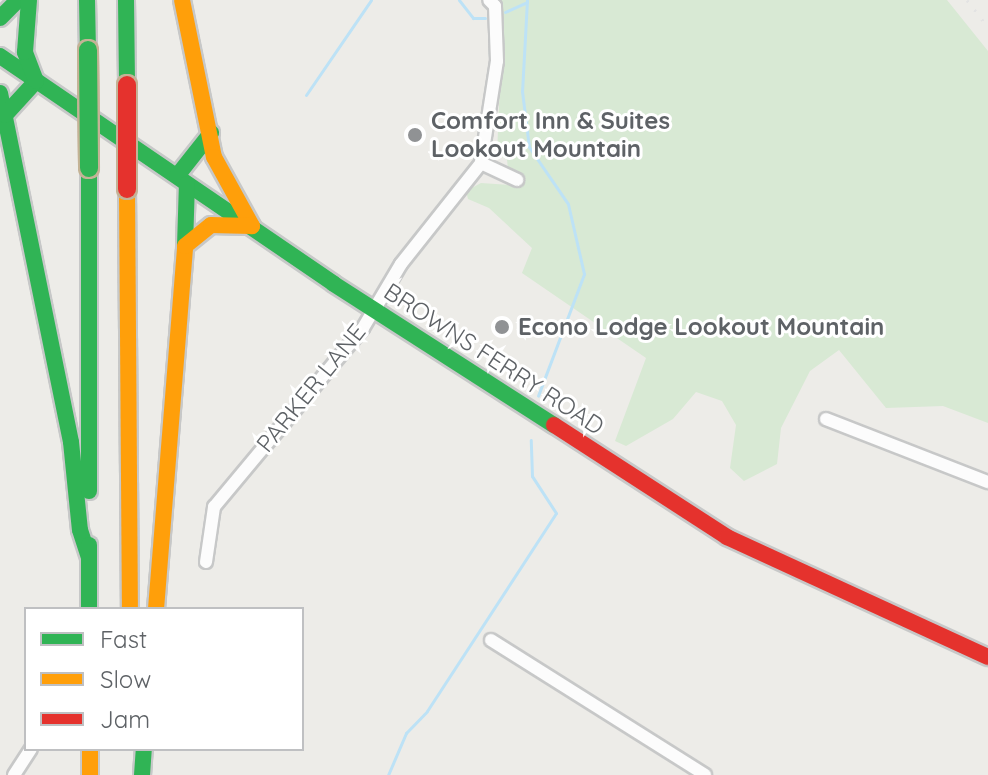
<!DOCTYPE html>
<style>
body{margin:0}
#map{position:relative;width:988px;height:775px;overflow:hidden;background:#edece8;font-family:Quicksand,sans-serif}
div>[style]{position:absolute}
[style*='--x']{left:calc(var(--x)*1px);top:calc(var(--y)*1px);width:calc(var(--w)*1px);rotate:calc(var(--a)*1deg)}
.green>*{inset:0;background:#d8e9d4}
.stream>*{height:3px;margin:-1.5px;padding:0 1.5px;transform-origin:1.5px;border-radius:1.5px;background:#bde2f6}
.roads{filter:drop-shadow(2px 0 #c7c8c8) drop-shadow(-2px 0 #c7c8c8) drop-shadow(0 2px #c7c8c8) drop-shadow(0 -2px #c7c8c8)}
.street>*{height:12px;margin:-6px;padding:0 6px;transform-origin:6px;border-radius:6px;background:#fcfcfc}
.fast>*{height:16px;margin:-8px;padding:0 8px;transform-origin:8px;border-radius:8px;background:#30b455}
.slow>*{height:16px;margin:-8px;padding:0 8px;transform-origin:8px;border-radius:8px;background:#ff9f0a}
.jam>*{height:16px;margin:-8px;padding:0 8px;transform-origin:8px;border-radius:8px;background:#e5322d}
.rail>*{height:3px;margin-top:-1.5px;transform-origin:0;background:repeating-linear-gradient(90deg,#e3e3e3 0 2px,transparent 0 12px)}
.bridges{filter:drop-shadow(2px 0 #c4b396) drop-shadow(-2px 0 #c4b396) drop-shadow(0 2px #c4b396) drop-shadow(0 -2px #c4b396)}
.fast-bridge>*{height:18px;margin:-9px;padding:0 9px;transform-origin:9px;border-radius:9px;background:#30b455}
.jam-bridge>*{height:18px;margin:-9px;padding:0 9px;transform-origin:9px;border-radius:9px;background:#e5322d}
.dots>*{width:22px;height:22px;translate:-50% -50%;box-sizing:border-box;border:4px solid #fff;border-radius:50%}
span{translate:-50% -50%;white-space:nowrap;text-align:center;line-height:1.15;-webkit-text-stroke:6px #fff;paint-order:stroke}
.poi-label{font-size:24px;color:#5e6266;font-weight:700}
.left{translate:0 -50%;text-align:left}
.street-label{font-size:24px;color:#5e6266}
.legend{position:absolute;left:24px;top:607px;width:280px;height:144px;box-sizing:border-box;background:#fff;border:2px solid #bfc0c2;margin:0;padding:10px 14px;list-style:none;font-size:24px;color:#5e6266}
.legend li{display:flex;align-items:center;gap:16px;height:40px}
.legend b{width:40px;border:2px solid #bfc0c2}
</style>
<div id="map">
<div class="green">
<i style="clip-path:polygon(497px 0,947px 0,988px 51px,988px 423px,943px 406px,886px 408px,839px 350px,810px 371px,781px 428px,777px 464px,744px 481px,730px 468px,736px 425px,722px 401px,696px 392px,673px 419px,626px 446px,615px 441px,646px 358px,522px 273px,532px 248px,489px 208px,468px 199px,466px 191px,481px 183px,510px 185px,507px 160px,497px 154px,502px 35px)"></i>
</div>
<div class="stream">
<i style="--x:459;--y:0;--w:23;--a:52"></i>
<i style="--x:473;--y:18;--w:12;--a:0"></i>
<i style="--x:527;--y:0;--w:91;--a:93.1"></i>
<i style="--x:522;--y:91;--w:56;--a:82.9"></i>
<i style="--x:529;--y:147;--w:69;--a:55.6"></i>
<i style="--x:568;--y:204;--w:72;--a:77.1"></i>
<i style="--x:584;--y:274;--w:130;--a:110.7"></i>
<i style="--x:505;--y:12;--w:24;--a:-24"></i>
<i style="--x:306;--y:95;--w:115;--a:-55.6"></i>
<i style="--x:388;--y:775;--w:46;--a:-66.8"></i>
<i style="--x:406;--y:733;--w:30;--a:-46"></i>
<i style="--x:427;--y:711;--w:236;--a:-56.9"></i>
<i style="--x:556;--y:513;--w:44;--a:-123"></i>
<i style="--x:532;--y:476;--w:36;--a:-92"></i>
</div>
<div class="roads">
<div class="street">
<i style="--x:481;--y:163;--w:40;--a:25"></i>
<i style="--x:826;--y:419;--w:174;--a:21.3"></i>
<i style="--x:206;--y:562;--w:56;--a:-81.7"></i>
<i style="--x:214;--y:507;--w:233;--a:-50.2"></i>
<i style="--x:363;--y:328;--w:74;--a:-59.3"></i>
<i style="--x:401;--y:264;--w:129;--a:-51.6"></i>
<i style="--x:481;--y:163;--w:103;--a:-81.1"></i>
<i style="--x:497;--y:61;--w:55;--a:-92.1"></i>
<i style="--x:495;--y:6;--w:8;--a:-135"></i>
<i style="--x:491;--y:640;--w:253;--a:32.2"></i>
<i style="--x:14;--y:775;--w:31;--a:-57"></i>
</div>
<div class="fast">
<i style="--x:87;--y:0;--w:50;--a:88.9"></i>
<i style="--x:126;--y:0;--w:85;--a:89.3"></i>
<i style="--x:0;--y:18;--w:25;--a:-45"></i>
<i style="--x:0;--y:56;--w:404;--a:34.3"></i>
<i style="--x:334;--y:284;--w:261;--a:32.7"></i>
<i style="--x:0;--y:93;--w:356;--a:78.5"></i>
<i style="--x:71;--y:442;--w:88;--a:84.2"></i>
<i style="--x:80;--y:530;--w:29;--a:72"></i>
<i style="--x:5;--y:115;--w:46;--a:-47.6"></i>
<i style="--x:36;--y:81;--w:31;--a:-111"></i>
<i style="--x:25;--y:52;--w:52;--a:-85.6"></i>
<i style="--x:89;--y:168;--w:323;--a:90"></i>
<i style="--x:177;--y:176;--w:55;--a:-51.7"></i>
<i style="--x:185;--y:246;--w:62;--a:-88.2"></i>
<i style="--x:89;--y:545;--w:64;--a:90"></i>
<i style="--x:142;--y:775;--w:26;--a:-86"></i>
</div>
<div class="slow">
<i style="--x:182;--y:0;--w:160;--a:78.5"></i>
<i style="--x:214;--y:157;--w:79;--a:61.2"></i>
<i style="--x:127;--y:189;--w:420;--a:89.6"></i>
<i style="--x:156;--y:609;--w:364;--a:-85.4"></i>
<i style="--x:185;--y:246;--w:33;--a:-39"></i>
<i style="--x:211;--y:225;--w:41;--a:1.4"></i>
<i style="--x:90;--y:749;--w:26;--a:90"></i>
</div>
<div class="jam">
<i style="--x:554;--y:425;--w:206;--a:32.9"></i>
<i style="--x:727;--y:537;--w:287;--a:24.7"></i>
</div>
</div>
<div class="rail">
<i style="--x:967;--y:0;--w:34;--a:52"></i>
</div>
<div class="bridges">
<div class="fast-bridge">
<i style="--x:88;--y:50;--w:118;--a:89.5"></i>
</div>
<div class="jam-bridge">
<i style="--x:127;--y:85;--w:104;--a:90"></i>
</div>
</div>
<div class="dots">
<i style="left:415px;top:135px;background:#909294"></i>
<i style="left:502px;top:327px;background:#909294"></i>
</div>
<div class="poi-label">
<span class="left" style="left:431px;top:135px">Comfort Inn &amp; Suites<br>Lookout Mountain</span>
<span class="left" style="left:518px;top:327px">Econo Lodge Lookout Mountain</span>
</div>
<div class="street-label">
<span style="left:494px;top:359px;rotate:33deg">BROWNS FERRY ROAD</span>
<span style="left:311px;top:388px;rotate:-51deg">PARKER LANE</span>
</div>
<ul class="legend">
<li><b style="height:10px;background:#30b455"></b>Fast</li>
<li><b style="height:10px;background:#ff9f0a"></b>Slow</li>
<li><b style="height:10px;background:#e5322d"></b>Jam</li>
</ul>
</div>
